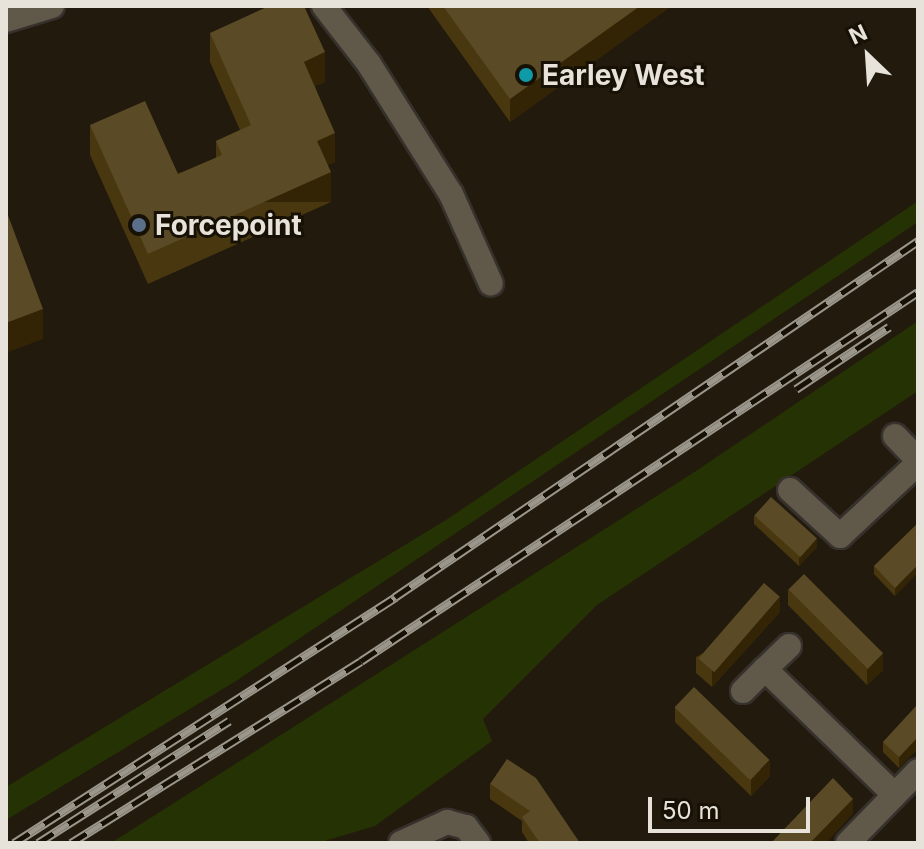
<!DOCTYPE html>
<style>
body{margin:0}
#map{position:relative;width:924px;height:849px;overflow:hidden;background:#211a0d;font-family:Inter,sans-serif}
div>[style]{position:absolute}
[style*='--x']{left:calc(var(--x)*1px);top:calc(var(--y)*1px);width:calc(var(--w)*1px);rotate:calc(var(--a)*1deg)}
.green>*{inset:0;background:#253203}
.roads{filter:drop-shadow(2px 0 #36312c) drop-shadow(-2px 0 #36312c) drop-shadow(0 2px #36312c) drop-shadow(0 -2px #36312c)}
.street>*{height:24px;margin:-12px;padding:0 12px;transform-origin:12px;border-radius:12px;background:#605849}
.rail>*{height:9px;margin-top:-4.5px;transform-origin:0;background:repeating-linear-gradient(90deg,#171105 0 18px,#9b968b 0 36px);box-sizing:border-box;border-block:2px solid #9b968b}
.wall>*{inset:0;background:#49380f}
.shaded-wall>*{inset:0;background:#322405;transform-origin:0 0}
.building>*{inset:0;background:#5a4a25;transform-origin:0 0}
.dots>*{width:22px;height:22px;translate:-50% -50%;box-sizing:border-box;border:4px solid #171105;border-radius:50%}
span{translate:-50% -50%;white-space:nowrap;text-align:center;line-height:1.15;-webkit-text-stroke:6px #171105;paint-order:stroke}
.poi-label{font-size:28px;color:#e7e3da;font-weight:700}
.left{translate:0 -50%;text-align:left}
.frame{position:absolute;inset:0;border:8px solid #e7e3da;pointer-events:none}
.north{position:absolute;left:828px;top:16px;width:80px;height:80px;-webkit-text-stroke:6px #171105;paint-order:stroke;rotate:335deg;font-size:22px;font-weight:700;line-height:32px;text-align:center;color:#e7e3da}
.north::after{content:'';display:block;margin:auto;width:28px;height:36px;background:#e7e3da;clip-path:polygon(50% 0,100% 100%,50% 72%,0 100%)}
.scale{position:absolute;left:648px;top:797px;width:162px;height:36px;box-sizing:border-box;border:4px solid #e7e3da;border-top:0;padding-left:10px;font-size:24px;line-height:28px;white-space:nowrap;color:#e7e3da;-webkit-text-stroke:6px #171105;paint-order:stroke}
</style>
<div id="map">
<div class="green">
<i style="clip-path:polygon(918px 201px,918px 222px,236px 681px,6px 820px,6px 787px,446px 520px)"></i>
<i style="clip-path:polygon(918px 321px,918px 391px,597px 605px,483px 719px,492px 741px,375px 826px,318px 843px,111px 843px,696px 471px)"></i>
</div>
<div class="roads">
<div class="street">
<i style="--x:324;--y:6;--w:73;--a:52.2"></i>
<i style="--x:369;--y:64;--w:154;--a:57.8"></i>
<i style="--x:451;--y:194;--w:98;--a:66"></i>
<i style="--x:6;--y:20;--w:48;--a:-16.9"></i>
<i style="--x:895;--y:436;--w:33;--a:46"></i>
<i style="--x:790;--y:490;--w:68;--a:42.6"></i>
<i style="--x:840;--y:536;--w:107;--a:-43.1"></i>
<i style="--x:789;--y:646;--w:33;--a:136"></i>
<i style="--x:765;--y:669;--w:180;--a:44.1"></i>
<i style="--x:743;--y:691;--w:31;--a:-45"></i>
<i style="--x:401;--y:843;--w:51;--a:-24.5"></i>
<i style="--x:447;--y:822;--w:20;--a:15"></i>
<i style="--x:466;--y:827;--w:20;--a:53"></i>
<i style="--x:848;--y:843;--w:100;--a:-45.8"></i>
</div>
</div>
<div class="rail">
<i style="--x:796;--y:389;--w:112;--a:-33.7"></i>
<i style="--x:14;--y:843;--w:454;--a:-32.8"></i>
<i style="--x:395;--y:597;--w:633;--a:-34.24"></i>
<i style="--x:38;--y:843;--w:227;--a:-32.6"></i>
<i style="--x:71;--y:843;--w:342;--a:-32.1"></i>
<i style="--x:361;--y:661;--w:668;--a:-33.52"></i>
</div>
<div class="wall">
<i style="clip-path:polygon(427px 6px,670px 6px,670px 7px,510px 122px)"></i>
<i style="clip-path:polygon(210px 33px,325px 82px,315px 86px,335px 162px,328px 165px,331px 202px,148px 284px,90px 155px,90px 125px,178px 174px,216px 158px,216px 141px,240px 130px,210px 62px)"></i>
<i style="clip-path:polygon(754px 516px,817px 547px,799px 566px,754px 524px)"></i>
<i style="clip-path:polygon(918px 523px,895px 596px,874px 574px,874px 566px)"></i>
<i style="clip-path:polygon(788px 589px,883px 670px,867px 685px,788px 605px)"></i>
<i style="clip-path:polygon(780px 612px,712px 687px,696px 673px,696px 657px)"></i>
<i style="clip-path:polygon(918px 704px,918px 748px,899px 768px,883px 752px,883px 742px)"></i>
<i style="clip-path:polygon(675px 707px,770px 776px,751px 796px,675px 722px)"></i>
<i style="clip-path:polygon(490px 784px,580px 843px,529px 843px,522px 832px,522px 821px,490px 799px)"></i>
</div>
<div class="shaded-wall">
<i style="clip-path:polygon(640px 6px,670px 7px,510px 122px,510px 99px)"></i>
<i style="clip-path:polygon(325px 52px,325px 82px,304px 91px,304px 62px)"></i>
<i style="clip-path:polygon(335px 133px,335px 162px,317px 170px,317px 141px)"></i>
<i style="left:331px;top:172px;width:30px;height:201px;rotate:90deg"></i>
<i style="clip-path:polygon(43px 309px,43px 339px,6px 353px,6px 323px)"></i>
<i style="clip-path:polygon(817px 539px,817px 547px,799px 566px,799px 558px)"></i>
<i style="clip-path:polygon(918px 565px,918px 573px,895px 596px,895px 588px)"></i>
<i style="clip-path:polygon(780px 597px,780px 612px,712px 687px,712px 671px)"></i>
<i style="clip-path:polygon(883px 654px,883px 670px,867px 685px,867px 670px)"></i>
<i style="clip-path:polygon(918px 737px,918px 748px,899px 768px,899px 757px)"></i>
<i style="clip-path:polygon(770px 760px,770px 776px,751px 796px,751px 780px)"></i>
<i style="clip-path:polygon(853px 799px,853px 814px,826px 843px,810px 843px)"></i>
</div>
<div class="building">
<i style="clip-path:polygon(269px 6px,304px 6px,325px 52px,304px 62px,335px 133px,317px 141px,331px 172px,148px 254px,90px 125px,145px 101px,178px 174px,222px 155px,216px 141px,251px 125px,210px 33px)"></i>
<i style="clip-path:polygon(443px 6px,640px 6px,510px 99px)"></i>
<i style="clip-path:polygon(6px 210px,43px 309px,6px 323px)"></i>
<i style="left:771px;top:497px;width:62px;height:25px;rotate:42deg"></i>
<i style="clip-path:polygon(918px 523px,918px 565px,895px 588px,874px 566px)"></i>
<i style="left:804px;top:574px;width:112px;height:22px;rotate:45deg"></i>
<i style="left:764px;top:583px;width:21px;height:100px;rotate:41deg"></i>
<i style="left:694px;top:687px;width:105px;height:28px;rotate:44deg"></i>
<i style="clip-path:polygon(918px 704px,918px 737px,899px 757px,883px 742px)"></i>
<i style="clip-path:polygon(507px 759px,536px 778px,580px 843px,540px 843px,522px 817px,530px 811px,490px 784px)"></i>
<i style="clip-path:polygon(833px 778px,853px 799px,810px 843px,771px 843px)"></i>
</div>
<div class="dots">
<i style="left:526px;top:75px;background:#0f9aa8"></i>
<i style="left:139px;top:225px;background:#5c6f8a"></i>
</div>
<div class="poi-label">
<span class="left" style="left:542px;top:75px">Earley West</span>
<span class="left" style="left:155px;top:225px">Forcepoint</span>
</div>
<div class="frame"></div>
<div class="north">N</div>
<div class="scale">50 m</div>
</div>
